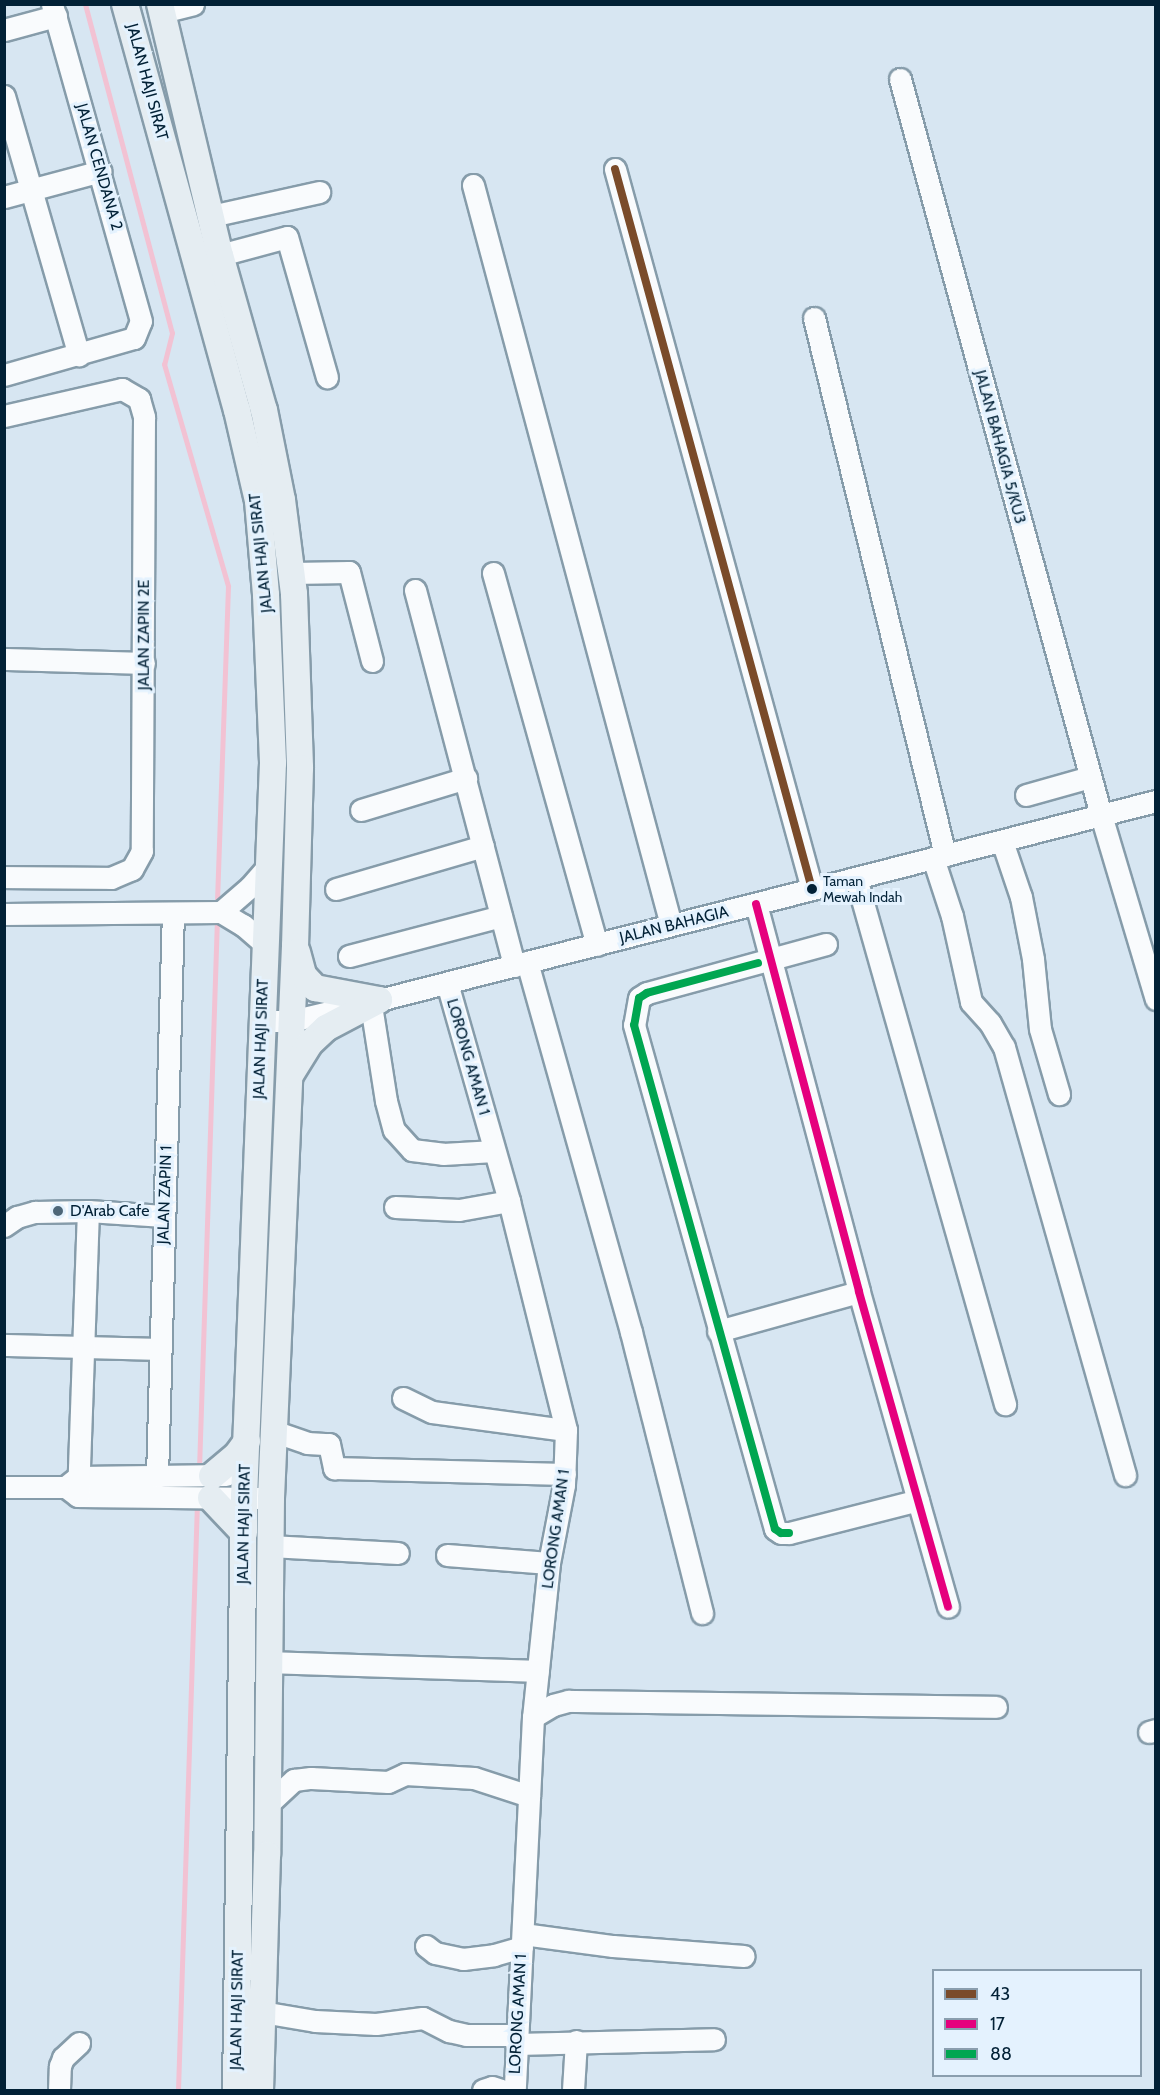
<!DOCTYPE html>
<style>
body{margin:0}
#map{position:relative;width:1160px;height:2095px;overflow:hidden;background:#d7e6f2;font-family:Cabin,sans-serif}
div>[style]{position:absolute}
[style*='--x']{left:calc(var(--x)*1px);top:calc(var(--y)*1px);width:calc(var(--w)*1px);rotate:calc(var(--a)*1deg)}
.stream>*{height:5px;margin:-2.5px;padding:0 2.5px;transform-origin:2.5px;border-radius:2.5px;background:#f2c2d3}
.roads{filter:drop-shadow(2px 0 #869caa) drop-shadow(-2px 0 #869caa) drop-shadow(0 2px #869caa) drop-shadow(0 -2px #869caa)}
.minor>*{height:21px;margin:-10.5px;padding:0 10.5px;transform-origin:10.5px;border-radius:10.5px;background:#f9fbfd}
.major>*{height:26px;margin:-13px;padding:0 13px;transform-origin:13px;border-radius:13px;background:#e5edf2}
.bus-1>*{height:8px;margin:-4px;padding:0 4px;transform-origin:4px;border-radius:4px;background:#7a4b2a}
.bus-2>*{height:8px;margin:-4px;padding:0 4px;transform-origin:4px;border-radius:4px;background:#e5007d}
.bus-3>*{height:8px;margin:-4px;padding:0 4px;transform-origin:4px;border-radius:4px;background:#00a651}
.dots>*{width:16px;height:16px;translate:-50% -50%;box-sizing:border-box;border:3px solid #e4f2fe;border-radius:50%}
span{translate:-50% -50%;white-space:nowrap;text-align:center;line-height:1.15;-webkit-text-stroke:6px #e4f2fe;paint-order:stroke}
.bus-label{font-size:14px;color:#022136}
.left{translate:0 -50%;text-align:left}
.street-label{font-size:16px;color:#022136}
.poi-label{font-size:16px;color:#022136}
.frame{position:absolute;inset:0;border:6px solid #022136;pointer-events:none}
.legend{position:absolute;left:932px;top:1969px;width:210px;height:108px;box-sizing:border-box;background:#e4f2fe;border:2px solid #8a9eae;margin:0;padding:8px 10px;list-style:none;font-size:18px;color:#022136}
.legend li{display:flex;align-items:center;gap:12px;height:30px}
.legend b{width:30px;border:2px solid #8a9eae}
</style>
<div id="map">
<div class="stream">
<i style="--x:85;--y:4;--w:340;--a:75.2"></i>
<i style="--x:172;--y:333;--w:32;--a:104"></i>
<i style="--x:164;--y:364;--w:231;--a:73.9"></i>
<i style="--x:228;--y:586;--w:320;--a:92"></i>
<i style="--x:199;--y:1469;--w:551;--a:-88.13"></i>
<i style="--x:178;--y:2090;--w:587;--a:-88.15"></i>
</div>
<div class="roads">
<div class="minor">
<i style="--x:162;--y:12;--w:32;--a:-14"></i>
<i style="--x:4;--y:30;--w:54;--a:-15.1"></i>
<i style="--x:900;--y:79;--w:763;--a:74.73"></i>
<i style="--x:1101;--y:815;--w:192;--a:73.4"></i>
<i style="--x:4;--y:96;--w:270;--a:73.9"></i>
<i style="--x:615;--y:169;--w:746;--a:74.7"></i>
<i style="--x:473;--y:185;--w:766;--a:75.02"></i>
<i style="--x:4;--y:197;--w:100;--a:-15"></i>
<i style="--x:211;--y:216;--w:111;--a:-12.5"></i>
<i style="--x:220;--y:255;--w:69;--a:-15"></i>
<i style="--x:287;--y:237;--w:146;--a:74.1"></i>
<i style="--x:814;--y:318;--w:553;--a:76.29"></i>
<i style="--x:4;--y:375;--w:135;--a:-15.9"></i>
<i style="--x:134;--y:338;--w:18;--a:-68"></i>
<i style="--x:141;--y:321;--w:329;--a:-105.7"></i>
<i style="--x:4;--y:416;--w:121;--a:-12.9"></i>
<i style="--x:122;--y:389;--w:20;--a:30"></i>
<i style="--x:139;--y:399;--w:19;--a:74"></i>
<i style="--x:144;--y:417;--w:434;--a:90.3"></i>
<i style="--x:142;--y:851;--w:21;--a:119"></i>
<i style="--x:132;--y:869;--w:23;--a:157"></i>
<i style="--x:111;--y:878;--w:107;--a:-179.5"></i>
<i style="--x:292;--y:573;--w:57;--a:-1"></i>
<i style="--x:349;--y:572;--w:92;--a:75.5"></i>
<i style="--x:493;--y:573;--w:386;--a:74.4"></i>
<i style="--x:415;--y:590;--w:389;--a:75.2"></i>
<i style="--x:4;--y:659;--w:140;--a:1.6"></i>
<i style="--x:1026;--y:795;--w:66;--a:-15.7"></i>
<i style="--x:361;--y:810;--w:110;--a:-16.9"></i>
<i style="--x:1002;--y:841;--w:59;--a:71.3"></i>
<i style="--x:1021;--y:897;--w:63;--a:79"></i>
<i style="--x:1033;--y:959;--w:70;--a:84.3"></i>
<i style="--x:1040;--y:1029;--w:68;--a:73.7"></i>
<i style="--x:933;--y:858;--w:61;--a:71.9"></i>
<i style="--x:952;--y:916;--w:88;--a:77.5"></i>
<i style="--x:971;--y:1002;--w:28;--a:48"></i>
<i style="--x:990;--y:1023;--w:28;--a:60"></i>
<i style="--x:1004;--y:1047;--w:445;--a:74.2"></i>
<i style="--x:856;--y:878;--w:547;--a:74.18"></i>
<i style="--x:336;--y:889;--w:153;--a:-16.3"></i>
<i style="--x:756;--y:904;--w:401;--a:75.1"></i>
<i style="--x:859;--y:1292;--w:327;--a:74.2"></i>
<i style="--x:221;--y:912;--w:38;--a:-41"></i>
<i style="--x:250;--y:887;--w:28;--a:-49"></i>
<i style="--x:4;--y:914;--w:217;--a:-0.5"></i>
<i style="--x:221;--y:912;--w:26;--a:31"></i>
<i style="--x:243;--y:925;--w:29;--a:41"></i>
<i style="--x:826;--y:944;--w:186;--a:164.7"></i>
<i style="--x:647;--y:993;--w:9;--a:148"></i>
<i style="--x:639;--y:998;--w:27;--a:100"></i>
<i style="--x:634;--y:1025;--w:523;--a:74.37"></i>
<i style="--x:775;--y:1529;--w:7;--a:34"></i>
<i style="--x:781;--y:1533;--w:8;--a:0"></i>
<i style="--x:789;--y:1533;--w:133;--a:-14.3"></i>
<i style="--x:349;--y:956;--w:157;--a:-14.7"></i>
<i style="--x:527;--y:962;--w:384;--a:74.3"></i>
<i style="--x:631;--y:1332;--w:290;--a:75.8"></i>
<i style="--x:447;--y:983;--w:227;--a:74.1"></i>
<i style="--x:509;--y:1201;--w:236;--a:76"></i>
<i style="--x:566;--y:1430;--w:55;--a:92.1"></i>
<i style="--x:564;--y:1485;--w:79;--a:100.9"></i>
<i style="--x:549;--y:1563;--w:155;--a:95.9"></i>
<i style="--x:533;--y:1717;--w:373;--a:92.8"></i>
<i style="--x:371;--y:1005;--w:97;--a:81.1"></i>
<i style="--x:386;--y:1101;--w:30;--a:75"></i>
<i style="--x:394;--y:1130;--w:27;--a:48"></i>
<i style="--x:412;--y:1150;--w:31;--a:7"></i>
<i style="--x:443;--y:1154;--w:51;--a:-3.4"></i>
<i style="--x:261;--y:1021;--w:30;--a:0"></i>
<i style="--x:291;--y:1021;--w:90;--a:-13.4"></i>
<i style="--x:379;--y:1000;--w:802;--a:-14.37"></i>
<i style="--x:395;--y:1207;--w:64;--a:2.7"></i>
<i style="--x:459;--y:1210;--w:51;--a:-10.2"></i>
<i style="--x:4;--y:1226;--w:16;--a:-35"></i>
<i style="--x:17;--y:1217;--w:19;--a:-16"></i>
<i style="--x:35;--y:1212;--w:53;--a:-1.1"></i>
<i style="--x:88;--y:1211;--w:76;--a:3.8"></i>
<i style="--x:718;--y:1331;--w:146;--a:-15.5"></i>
<i style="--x:4;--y:1345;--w:156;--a:1.5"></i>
<i style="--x:403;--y:1398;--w:32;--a:26"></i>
<i style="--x:432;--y:1412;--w:135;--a:7.7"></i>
<i style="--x:273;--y:1431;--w:36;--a:19"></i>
<i style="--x:307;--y:1443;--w:22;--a:3"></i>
<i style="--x:329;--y:1444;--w:25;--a:78"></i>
<i style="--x:334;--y:1468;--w:231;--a:1.5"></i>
<i style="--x:157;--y:1477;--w:564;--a:-88.38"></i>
<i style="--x:68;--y:1485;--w:13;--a:-39"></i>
<i style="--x:78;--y:1477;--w:148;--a:-0.8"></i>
<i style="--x:4;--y:1487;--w:62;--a:0"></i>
<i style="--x:66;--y:1487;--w:15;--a:37"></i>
<i style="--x:78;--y:1496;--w:180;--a:0.6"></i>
<i style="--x:78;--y:1496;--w:285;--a:-88"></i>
<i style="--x:270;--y:1546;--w:128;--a:3.1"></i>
<i style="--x:447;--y:1555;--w:102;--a:4.5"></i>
<i style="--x:269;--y:1662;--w:269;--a:1.9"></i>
<i style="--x:533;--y:1717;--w:23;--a:-31"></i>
<i style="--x:553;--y:1705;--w:16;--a:-15"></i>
<i style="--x:568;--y:1701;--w:428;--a:0.8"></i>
<i style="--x:1149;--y:1732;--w:7;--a:-16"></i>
<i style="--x:267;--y:1805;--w:37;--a:-43"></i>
<i style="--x:294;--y:1780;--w:17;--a:-7"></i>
<i style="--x:311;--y:1778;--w:77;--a:3"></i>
<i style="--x:388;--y:1782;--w:19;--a:-25"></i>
<i style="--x:405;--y:1774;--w:69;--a:3.3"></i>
<i style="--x:474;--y:1778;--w:58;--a:18.1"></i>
<i style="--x:523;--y:1934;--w:91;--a:7.6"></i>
<i style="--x:613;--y:1946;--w:131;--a:4.4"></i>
<i style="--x:426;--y:1946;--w:11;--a:38"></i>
<i style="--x:435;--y:1953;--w:29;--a:12"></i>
<i style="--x:463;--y:1959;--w:31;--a:-7"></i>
<i style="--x:494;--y:1955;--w:29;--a:-16"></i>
<i style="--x:262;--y:2012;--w:54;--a:9.6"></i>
<i style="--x:315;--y:2021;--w:61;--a:2.8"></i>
<i style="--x:376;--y:2024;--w:47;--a:-7.3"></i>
<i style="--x:423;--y:2018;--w:29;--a:27"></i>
<i style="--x:449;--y:2031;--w:17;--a:13"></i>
<i style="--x:466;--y:2035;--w:51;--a:0"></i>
<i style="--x:516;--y:2044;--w:198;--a:-1.4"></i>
<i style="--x:59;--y:2090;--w:24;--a:-88"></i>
<i style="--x:60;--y:2066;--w:9;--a:-69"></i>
<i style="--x:63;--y:2058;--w:22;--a:-43"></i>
<i style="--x:483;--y:2090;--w:9;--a:-18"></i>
<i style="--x:492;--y:2087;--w:9;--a:18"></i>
<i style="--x:573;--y:2090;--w:49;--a:-86.5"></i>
</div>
<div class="major">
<i style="--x:125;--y:4;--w:421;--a:74.6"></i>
<i style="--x:237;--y:410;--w:93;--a:77"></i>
<i style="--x:258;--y:501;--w:94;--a:85.1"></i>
<i style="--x:266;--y:595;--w:168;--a:87.6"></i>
<i style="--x:273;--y:763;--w:735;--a:92.26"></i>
<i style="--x:244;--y:1497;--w:593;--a:90.77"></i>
<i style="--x:160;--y:4;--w:258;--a:76.6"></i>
<i style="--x:220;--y:255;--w:161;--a:74.2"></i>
<i style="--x:264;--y:410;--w:92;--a:78.7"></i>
<i style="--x:282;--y:500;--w:95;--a:82.7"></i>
<i style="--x:294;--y:594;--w:174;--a:88"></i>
<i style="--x:300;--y:768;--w:178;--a:91.6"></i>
<i style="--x:295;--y:946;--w:553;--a:92.49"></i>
<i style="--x:271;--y:1498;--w:357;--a:90.6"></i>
<i style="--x:267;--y:1855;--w:235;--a:91.7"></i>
<i style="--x:297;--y:952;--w:24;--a:75"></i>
<i style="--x:303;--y:975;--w:18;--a:47"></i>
<i style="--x:315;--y:988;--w:65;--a:10.6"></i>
<i style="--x:290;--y:1075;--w:36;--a:-58"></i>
<i style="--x:309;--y:1044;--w:23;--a:-43"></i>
<i style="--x:326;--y:1028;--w:60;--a:-27.8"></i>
<i style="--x:212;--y:1476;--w:33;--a:-40"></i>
<i style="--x:237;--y:1455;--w:17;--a:-54"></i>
<i style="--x:211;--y:1498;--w:48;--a:46.7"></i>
</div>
</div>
<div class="bus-1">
<i style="--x:615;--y:169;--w:746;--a:74.7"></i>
</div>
<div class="bus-2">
<i style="--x:756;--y:904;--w:401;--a:75.1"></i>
<i style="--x:859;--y:1292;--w:327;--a:74.2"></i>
</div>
<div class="bus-3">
<i style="--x:758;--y:963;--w:115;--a:164.9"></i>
<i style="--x:647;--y:993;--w:9;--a:148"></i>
<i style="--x:639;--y:998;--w:27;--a:100"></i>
<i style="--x:634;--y:1025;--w:523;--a:74.37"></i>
<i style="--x:775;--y:1529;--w:7;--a:34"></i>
<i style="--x:781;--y:1533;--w:8;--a:0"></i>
</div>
<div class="dots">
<i style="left:812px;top:889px;background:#022136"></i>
<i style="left:58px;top:1211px;background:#4d6678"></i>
</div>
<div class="bus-label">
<span class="left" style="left:823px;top:889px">Taman<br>Mewah Indah</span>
</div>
<div class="street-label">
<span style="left:147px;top:82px;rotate:75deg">JALAN HAJI SIRAT</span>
<span style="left:99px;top:167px;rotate:74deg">JALAN CENDANA 2</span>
<span style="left:1000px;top:447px;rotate:75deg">JALAN BAHAGIA 5/KU3</span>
<span style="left:261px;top:553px;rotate:-96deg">JALAN HAJI SIRAT</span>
<span style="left:144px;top:635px;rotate:-90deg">JALAN ZAPIN 2E</span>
<span style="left:674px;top:925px;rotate:-14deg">JALAN BAHAGIA</span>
<span style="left:261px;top:1039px;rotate:-88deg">JALAN HAJI SIRAT</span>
<span style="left:468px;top:1057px;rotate:74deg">LORONG AMAN 1</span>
<span style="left:165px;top:1195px;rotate:-88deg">JALAN ZAPIN 1</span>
<span style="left:244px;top:1524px;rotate:-89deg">JALAN HAJI SIRAT</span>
<span style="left:556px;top:1529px;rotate:-82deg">LORONG AMAN 1</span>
<span style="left:237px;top:2010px;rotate:-89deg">JALAN HAJI SIRAT</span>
<span style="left:518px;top:2014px;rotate:-87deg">LORONG AMAN 1</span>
</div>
<div class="poi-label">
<span class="left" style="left:70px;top:1211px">D'Arab Cafe</span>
</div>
<div class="frame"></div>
<ul class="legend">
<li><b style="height:8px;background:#7a4b2a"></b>43</li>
<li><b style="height:8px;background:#e5007d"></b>17</li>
<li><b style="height:8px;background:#00a651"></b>88</li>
</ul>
</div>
